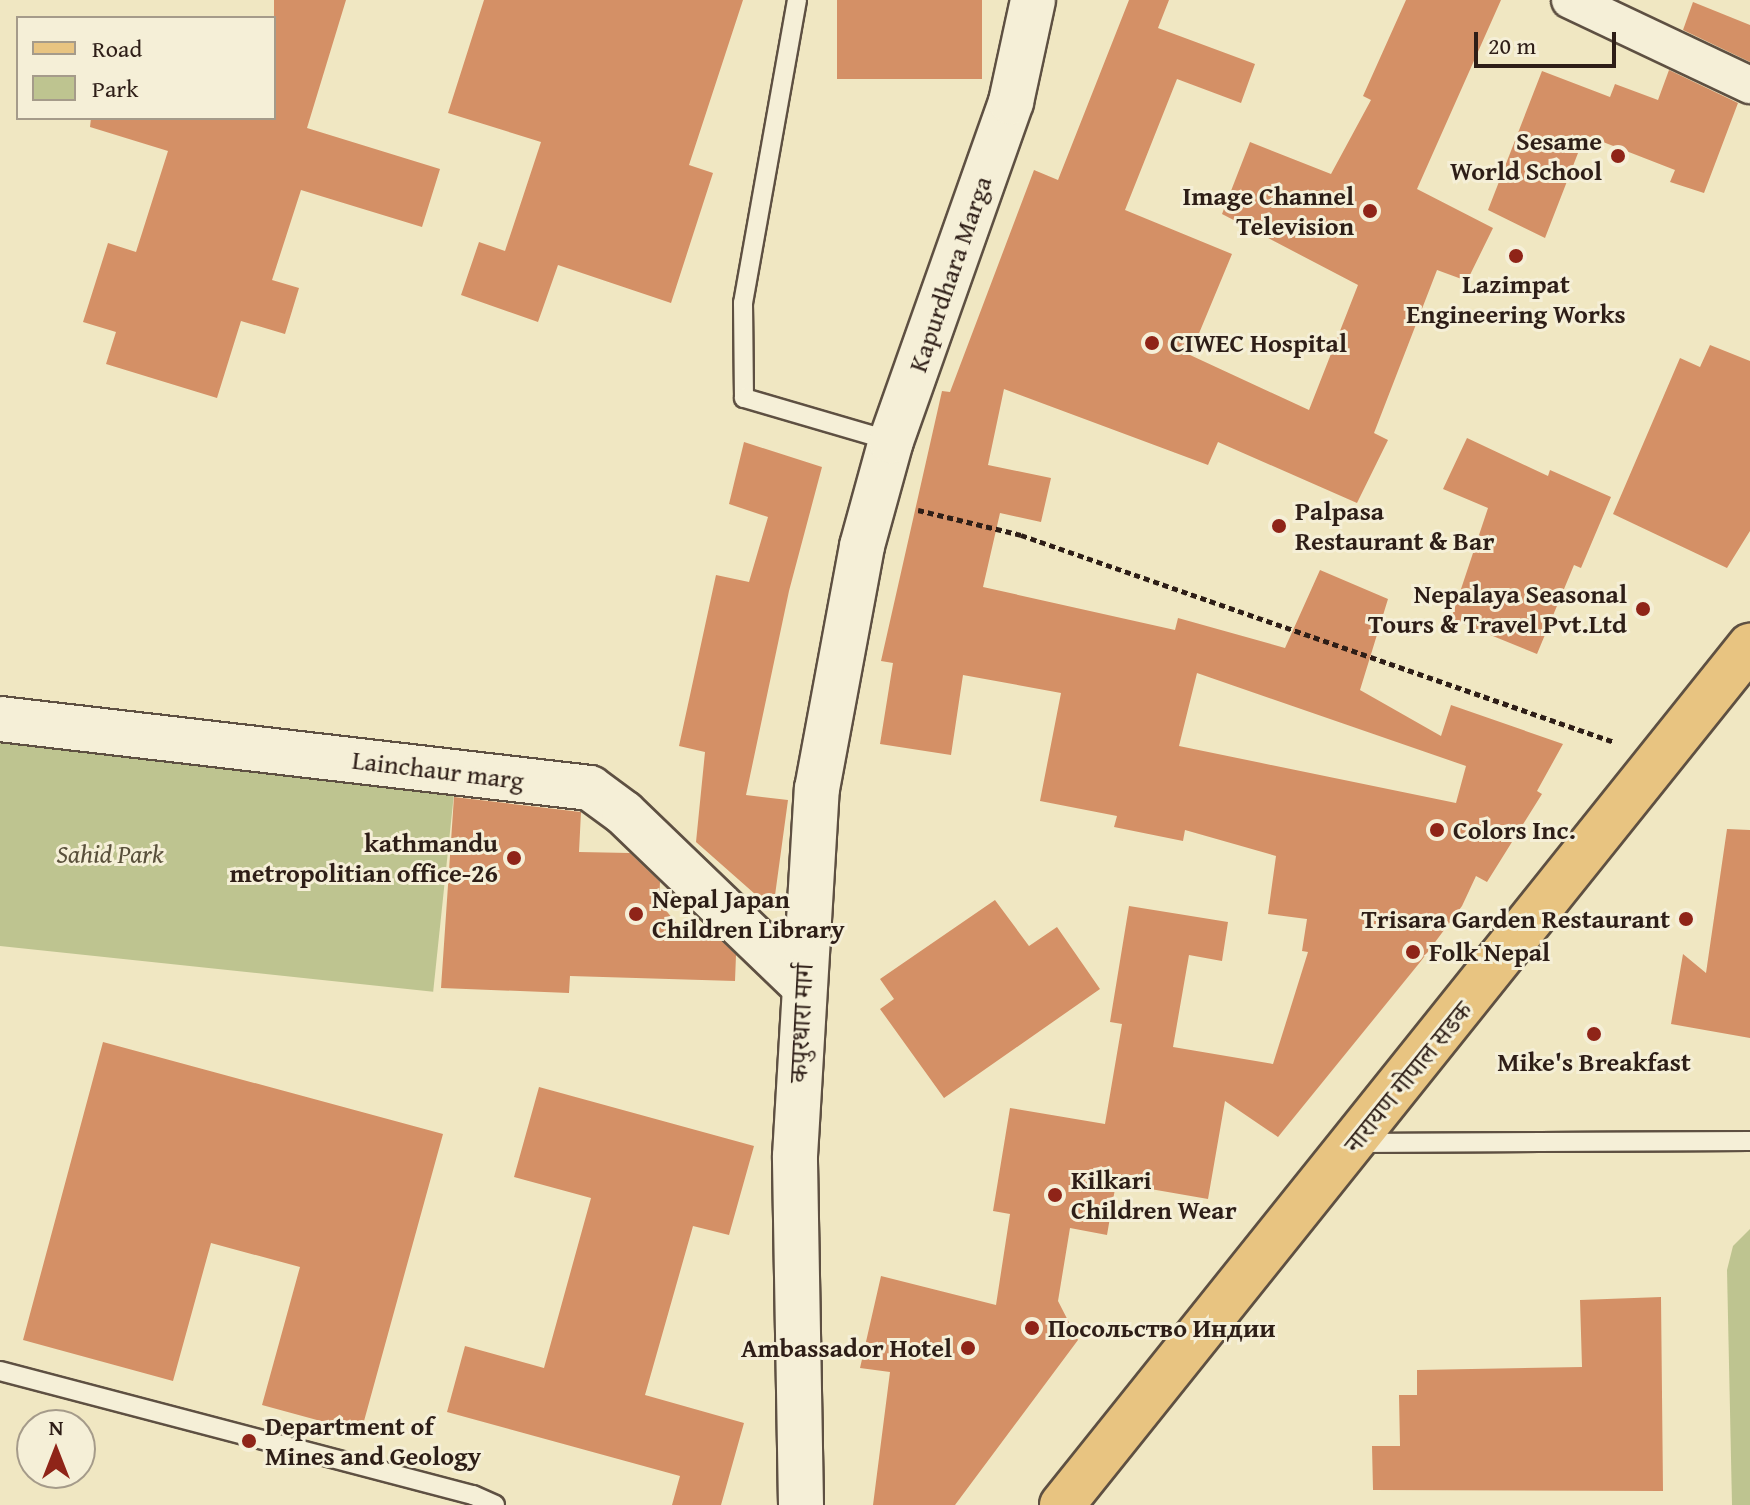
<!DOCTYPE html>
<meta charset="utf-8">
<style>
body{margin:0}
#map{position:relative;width:1750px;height:1505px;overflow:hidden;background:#f0e7c2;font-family:"Gentium Book Plus","Noto Serif Devanagari",serif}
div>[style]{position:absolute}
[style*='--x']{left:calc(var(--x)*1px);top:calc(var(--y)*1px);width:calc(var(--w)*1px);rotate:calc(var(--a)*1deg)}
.green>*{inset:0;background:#bec490;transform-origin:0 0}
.building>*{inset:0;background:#d49066;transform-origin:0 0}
.path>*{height:5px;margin-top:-2.5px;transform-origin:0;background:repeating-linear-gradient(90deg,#2e1e17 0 6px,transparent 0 10px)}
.roads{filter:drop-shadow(2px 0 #5e5042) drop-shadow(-2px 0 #5e5042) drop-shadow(0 2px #5e5042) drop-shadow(0 -2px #5e5042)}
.lane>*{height:18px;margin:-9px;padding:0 9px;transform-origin:9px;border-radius:9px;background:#f5efd7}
.street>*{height:36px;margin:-18px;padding:0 18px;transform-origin:18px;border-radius:18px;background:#f5efd7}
.secondary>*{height:44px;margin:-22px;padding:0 22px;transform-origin:22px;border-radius:22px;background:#f5efd7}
.primary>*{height:44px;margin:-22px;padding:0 22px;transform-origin:22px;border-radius:22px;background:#e8c481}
.dots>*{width:22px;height:22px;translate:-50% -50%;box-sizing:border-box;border:4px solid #f5efd7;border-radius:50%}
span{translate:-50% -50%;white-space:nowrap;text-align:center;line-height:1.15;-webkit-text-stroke:6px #f5efd7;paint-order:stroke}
.poi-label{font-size:26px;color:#2e1e17;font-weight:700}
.right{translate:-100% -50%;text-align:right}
.left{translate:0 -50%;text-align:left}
.street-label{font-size:26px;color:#2e1e17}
.park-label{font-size:26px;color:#59503b;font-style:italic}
.legend{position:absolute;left:16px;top:16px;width:260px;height:104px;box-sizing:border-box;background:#f5efd7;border:2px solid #a59b8a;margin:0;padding:10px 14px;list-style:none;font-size:24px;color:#2e1e17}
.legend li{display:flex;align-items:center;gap:16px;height:40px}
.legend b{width:40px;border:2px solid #a59b8a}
.north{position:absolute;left:16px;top:1409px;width:80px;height:80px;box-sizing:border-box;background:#f5efd7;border:2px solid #a59b8a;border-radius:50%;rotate:0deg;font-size:22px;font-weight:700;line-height:32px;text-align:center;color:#2e1e17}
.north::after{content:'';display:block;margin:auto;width:28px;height:36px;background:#8f2418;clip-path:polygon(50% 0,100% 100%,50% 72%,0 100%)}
.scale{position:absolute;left:1474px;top:32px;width:142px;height:36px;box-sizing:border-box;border:4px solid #2e1e17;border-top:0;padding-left:10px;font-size:24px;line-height:28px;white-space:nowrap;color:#2e1e17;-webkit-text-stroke:6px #f5efd7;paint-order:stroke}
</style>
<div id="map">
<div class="green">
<i style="left:0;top:741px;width:457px;height:204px;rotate:6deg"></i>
<i style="clip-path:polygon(1750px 1229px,1750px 1505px,1732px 1505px,1727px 1270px,1733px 1246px)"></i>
</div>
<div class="building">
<i style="clip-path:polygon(274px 0,346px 0,307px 128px,440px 169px,422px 227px,301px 190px,272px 280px,299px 288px,285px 334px,241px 321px,217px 398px,106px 364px,116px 332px,83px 322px,108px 243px,136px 252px,168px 151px,90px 127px,91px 118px,274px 118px)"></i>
<i style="clip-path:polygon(484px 0,743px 0,689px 165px,713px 173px,671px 303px,558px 265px,538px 322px,461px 295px,479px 242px,505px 251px,541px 142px,448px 113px)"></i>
<i style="left:837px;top:0;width:145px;height:79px"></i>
<i style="clip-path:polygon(evenodd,1129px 0,1169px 0,1158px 28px,1255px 64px,1241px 103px,1177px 79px,1125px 210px,1232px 254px,1190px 355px,1309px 410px,1358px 285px,1222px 214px,1250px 142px,1331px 174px,1371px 100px,1363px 96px,1406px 0,1501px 0,1417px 189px,1493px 228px,1467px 281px,1437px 270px,1374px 433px,1388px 440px,1357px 503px,1218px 442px,1208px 465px,1004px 389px,988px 465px,1051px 478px,1041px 522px,1000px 513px,983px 587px,1175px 630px,1178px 618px,1285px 648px,1320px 570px,1388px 599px,1360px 690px,1441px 736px,1451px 705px,1563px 744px,1537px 791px,1542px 794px,1487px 882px,1476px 876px,1462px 906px,1421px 961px,1278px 1137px,1225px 1101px,1208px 1199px,1116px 1183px,1107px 1235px,1070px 1228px,1058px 1301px,1078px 1340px,955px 1505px,873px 1505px,890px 1372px,860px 1368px,881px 1276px,996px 1305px,1010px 1214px,993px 1211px,1010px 1108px,1105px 1124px,1122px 1024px,1110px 1022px,1129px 906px,1228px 922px,1222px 961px,1189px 955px,1173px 1047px,1273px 1064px,1308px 952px,1302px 951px,1307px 919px,1268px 914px,1276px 856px,1185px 830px,1183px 841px,1114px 827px,1117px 816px,1040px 801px,1061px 693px,963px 675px,951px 755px,880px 744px,893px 663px,881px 661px,942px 391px,950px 392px,1034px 170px,1058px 180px,1129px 0,1197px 673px,1466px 766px,1456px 803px,1179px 746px,1197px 673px)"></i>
<i style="clip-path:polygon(1693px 2px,1750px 25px,1750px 62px,1683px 30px)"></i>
<i style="clip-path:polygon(1669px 70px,1738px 103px,1704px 193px,1670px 182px,1675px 170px,1585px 135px,1545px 238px,1488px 210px,1542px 71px,1610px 97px,1615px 84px,1658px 100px)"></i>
<i style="clip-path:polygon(1710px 345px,1750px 361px,1750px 531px,1727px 568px,1613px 514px,1680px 358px,1700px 367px)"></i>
<i style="clip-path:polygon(1467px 438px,1548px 476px,1550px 470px,1611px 497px,1581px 568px,1574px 565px,1537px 654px,1451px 619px,1488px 508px,1443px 489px)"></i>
<i style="clip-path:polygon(744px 442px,822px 467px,789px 591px,746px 795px,788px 800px,773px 910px,696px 842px,705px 752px,679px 746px,716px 575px,749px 582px,768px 517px,729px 504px)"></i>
<i style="clip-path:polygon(454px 797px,581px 812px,579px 852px,630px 853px,660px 882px,659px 902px,678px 925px,706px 926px,736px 955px,735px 981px,570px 976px,569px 993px,441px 988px)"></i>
<i style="clip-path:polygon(1727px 829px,1750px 830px,1750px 1038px,1671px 1024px,1683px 954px,1706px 973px)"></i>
<i style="clip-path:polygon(995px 900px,1029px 946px,1057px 927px,1100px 989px,944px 1098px,880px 1009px,894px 999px,880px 979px)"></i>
<i style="clip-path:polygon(103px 1042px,443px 1134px,361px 1432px,262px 1405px,300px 1267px,211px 1243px,173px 1381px,23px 1340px)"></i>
<i style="clip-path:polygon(539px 1087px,754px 1146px,729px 1235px,693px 1226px,645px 1395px,744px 1423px,721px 1505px,672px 1505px,680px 1476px,447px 1412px,465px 1346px,544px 1368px,591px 1198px,514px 1177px)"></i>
<i style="clip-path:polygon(1661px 1297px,1663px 1491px,1373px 1490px,1372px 1446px,1400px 1446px,1399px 1395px,1417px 1395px,1417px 1370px,1582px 1367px,1580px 1300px)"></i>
</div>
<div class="path">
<i style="--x:918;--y:510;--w:106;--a:13.6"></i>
<i style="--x:1021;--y:535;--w:628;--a:19.24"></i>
</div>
<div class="roads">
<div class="lane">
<i style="--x:797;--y:0;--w:308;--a:100.1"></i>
<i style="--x:743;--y:303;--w:95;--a:89.4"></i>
<i style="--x:744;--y:398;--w:153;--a:16.3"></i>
<i style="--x:1358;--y:1143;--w:392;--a:-0.3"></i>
<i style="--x:0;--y:1371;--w:489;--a:14.7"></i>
<i style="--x:473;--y:1495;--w:24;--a:24"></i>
</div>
<div class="street">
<i style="--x:1570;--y:0;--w:199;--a:25.3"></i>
</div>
<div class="secondary">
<i style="--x:0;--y:719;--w:594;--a:6.67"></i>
<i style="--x:590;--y:788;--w:42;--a:36.3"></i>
<i style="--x:624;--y:813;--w:247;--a:43.9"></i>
<i style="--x:801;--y:1505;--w:349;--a:-91"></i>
<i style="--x:795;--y:1156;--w:368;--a:-86.6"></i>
<i style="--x:817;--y:789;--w:247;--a:-79.5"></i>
<i style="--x:862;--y:546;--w:109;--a:-74.6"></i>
<i style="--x:891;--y:441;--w:360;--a:-70.5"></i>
<i style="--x:1011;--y:102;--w:104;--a:-77.8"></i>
</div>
<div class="primary">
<i style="--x:1062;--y:1505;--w:1101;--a:-51.31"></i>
</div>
</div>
<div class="dots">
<i style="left:1618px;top:156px;background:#8f2418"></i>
<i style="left:1370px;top:211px;background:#8f2418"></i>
<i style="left:1516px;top:256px;background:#8f2418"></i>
<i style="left:1152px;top:343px;background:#8f2418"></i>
<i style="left:1279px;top:526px;background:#8f2418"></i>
<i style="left:1643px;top:609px;background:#8f2418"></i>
<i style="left:1437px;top:830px;background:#8f2418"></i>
<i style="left:514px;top:858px;background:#8f2418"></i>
<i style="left:636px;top:914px;background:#8f2418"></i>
<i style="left:1686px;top:919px;background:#8f2418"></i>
<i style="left:1413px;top:952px;background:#8f2418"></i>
<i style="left:1594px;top:1034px;background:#8f2418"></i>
<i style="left:1055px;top:1195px;background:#8f2418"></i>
<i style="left:1032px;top:1328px;background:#8f2418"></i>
<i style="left:968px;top:1348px;background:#8f2418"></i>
<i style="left:249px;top:1441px;background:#8f2418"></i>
</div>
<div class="poi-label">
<span class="right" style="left:1602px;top:156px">Sesame<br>World School</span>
<span class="right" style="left:1354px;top:211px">Image Channel<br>Television</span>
<span style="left:1516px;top:299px">Lazimpat<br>Engineering Works</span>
<span class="left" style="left:1170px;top:343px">CIWEC Hospital</span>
<span class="left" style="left:1295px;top:526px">Palpasa<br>Restaurant &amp; Bar</span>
<span class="right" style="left:1627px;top:609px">Nepalaya Seasonal<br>Tours &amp; Travel Pvt.Ltd</span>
<span class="left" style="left:1453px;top:830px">Colors Inc.</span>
<span class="right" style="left:498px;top:858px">kathmandu<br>metropolitian office-26</span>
<span class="left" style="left:652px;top:914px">Nepal Japan<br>Children Library</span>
<span class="right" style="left:1670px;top:919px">Trisara Garden Restaurant</span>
<span class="left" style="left:1429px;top:952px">Folk Nepal</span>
<span style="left:1594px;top:1062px">Mike's Breakfast</span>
<span class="left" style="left:1071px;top:1195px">Kilkari<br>Children Wear</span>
<span class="left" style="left:1048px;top:1328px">Посольство Индии</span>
<span class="right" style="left:952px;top:1348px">Ambassador Hotel</span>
<span class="left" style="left:265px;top:1441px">Department of<br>Mines and Geology</span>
</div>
<div class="street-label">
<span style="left:950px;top:274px;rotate:-71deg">Kapurdhara Marga</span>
<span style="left:438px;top:770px;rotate:7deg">Lainchaur marg</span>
<span style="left:801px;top:1023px;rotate:-87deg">कपुरधारा मार्ग</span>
<span style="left:1408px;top:1077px;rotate:-51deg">नारायण गोपाल सडक</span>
</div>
<div class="park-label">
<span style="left:110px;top:854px">Sahid Park</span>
</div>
<ul class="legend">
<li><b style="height:10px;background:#e8c481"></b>Road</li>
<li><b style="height:22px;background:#bec490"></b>Park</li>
</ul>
<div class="north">N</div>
<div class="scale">20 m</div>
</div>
